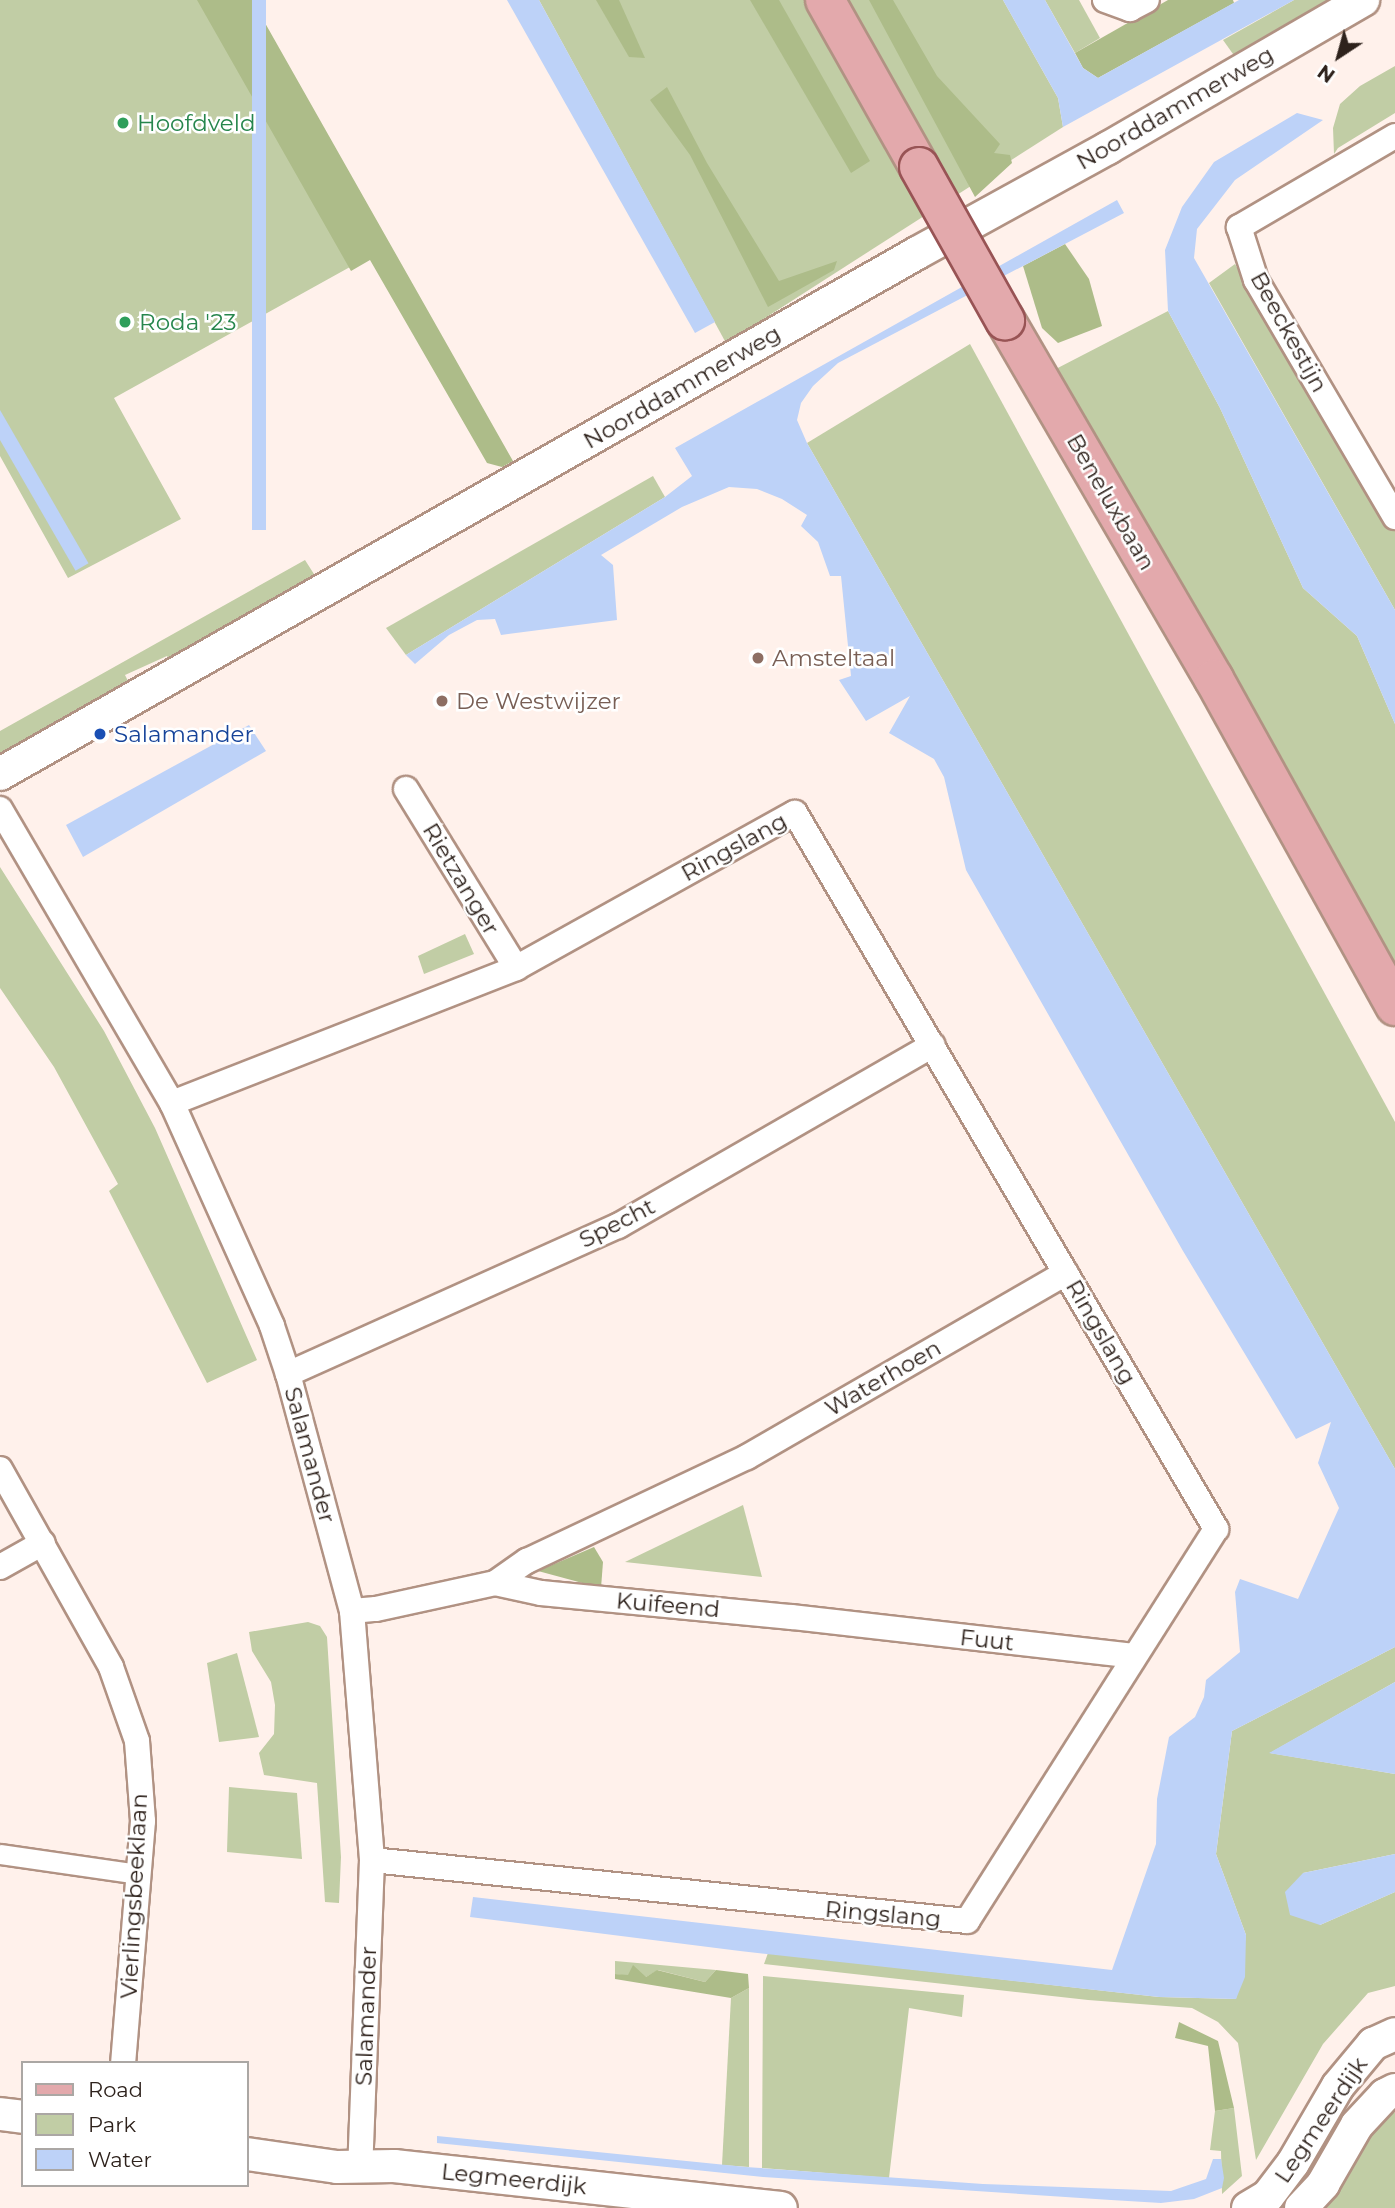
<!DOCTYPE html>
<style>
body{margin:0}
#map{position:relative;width:1395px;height:2208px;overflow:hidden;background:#fff1eb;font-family:Montserrat,sans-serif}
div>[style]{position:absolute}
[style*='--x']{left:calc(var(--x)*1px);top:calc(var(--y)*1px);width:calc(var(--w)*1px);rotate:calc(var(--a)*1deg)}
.green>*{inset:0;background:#c1cda5}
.forest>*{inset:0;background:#adbc89}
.water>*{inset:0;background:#bdd2f8;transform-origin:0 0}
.roads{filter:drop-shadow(2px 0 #b19283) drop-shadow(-2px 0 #b19283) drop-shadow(0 2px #b19283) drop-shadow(0 -2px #b19283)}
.pedestrian>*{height:19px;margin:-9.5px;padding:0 9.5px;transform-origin:9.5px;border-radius:9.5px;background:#fff}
.minor>*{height:24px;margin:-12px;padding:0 12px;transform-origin:12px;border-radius:12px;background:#fff}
.tertiary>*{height:32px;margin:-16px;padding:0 16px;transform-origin:16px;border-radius:16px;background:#fff}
.primary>*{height:38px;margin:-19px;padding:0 19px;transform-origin:19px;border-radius:19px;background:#e3a9ac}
.bridges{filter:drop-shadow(2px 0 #985455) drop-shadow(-2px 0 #985455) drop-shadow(0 2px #985455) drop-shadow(0 -2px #985455)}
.primary-bridge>*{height:38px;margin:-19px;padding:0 19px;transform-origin:19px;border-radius:19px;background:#e3a9ac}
.dots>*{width:19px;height:19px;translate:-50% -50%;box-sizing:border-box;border:4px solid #fff;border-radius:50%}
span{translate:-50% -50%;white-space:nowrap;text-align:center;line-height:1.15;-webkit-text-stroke:5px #fff;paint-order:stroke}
.street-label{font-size:23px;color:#2e221c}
.leisure-label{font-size:23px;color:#27864d}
.left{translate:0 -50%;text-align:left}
.education-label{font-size:23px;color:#785e54}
.transit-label{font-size:23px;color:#164399}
.legend{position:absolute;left:21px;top:2061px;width:228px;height:126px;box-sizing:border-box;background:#fff;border:2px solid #aba7a4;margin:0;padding:9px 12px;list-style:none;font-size:21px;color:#2e221c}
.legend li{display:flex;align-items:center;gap:14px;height:35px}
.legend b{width:35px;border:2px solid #aba7a4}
.north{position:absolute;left:1304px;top:21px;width:70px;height:70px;-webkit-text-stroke:5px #fff;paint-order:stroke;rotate:216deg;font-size:19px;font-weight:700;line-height:28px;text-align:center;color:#2e221c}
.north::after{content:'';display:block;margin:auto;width:24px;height:32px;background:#2e221c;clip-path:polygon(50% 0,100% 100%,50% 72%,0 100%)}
</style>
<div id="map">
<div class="green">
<i style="clip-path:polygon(0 0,246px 0,386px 247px,114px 398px,181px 519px,68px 578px,0 456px)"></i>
<i style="clip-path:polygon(539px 0,1003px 0,1058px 98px,1063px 127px,726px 343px)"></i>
<i style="clip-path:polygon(1045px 0,1079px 0,1100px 38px,1075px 53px)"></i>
<i style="clip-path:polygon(1294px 0,1354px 0,1238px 61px,1223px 40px)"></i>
<i style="clip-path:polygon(1395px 66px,1395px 113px,1338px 148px,1334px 154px,1333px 128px,1340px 104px,1360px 86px)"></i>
<i style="clip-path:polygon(1235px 264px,1333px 438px,1353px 447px,1395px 520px,1395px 610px,1209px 283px)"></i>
<i style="clip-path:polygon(1168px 311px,1220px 408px,1303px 588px,1357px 636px,1395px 724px,1395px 976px,1050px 372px)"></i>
<i style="clip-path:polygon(970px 344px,1395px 1122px,1395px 1469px,807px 443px)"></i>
<i style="clip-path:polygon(653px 476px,665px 497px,406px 655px,386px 628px)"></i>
<i style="clip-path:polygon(305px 560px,321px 585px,175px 668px,167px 656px,125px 675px,133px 691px,0 766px,0 731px)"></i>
<i style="clip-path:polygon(0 867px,104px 1031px,155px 1128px,257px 1360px,207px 1383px,109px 1191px,118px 1184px,54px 1067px,0 988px)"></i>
<i style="clip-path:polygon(465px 934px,474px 954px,424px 974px,418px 956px)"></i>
<i style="clip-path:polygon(743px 1505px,762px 1577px,625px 1562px)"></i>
<i style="clip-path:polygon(308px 1622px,320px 1626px,327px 1637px,341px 1857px,339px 1903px,325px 1902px,317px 1783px,264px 1775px,259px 1753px,274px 1734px,275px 1705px,271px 1682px,252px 1651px,249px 1632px)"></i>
<i style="clip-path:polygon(1395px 1647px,1395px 1682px,1270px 1753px,1395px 1774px,1395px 1854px,1303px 1873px,1320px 1925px,1395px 1892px,1395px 1986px,1368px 1993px,1323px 2044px,1256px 2160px,1238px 2043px,1218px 2022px,1192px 2008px,1088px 2000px,764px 1964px,768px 1953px,1159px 1997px,1236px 1999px,1246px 1935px,1216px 1854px,1232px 1731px)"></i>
<i style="clip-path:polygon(237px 1653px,259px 1737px,219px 1742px,207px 1663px)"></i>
<i style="clip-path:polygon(229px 1787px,297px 1793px,302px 1859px,227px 1852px)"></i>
<i style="clip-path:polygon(615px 1961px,716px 1970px,705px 1982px,658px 1970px,646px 1977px,628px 1976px,615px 1974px)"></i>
<i style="clip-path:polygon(763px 1976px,964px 1995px,962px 2017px,909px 2008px,889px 2178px,762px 2168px)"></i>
<i style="clip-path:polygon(749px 1988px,749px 2167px,722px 2165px,731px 1998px)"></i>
<i style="clip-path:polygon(1234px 2108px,1242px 2176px,1222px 2194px,1221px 2151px,1210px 2150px,1215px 2111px)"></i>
<i style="clip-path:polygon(1395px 2112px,1395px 2208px,1320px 2208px,1370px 2126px)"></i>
</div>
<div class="forest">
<i style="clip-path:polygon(197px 0,252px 0,513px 461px,502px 467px,487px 463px,370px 260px,351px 271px)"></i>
<i style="clip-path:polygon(596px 0,619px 0,645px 58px,629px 57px)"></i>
<i style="clip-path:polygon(750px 0,779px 0,870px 161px,851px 173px)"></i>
<i style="clip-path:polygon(869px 0,893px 0,937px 76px,1000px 144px,994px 153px,1010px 155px,1012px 163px,975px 197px)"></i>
<i style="clip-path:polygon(1168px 0,1233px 0,1234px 3px,1098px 78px,1083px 68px,1075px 53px)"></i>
<i style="clip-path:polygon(667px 87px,707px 163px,779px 281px,837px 261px,834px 270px,768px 307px,690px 155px,650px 100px)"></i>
<i style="clip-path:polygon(1065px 244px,1089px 279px,1102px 326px,1058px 343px,1042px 328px,1023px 266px)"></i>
<i style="clip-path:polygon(594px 1547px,603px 1562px,601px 1588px,538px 1571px)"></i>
<i style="clip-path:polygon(633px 1965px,646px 1977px,657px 1970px,705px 1982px,716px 1970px,748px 1974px,749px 1988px,731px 1998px,615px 1979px,615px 1974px,628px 1975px)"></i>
<i style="clip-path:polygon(1179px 2022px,1218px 2041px,1234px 2108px,1215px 2111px,1208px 2046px,1175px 2038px)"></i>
</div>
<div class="water">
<i style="left:252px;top:0;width:14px;height:530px"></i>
<i style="clip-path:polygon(507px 0,539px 0,715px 322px,695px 333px)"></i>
<i style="clip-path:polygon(1003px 0,1045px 0,1083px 68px,1098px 78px,1239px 0,1294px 0,1063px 127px,1058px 98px)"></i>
<i style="clip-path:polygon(1297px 113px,1323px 120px,1235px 180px,1197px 229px,1194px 258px,1395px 610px,1395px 724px,1357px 636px,1303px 588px,1220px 408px,1168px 311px,1165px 250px,1182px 207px,1214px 162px)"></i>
<i style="clip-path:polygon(1117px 200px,1124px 213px,838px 363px,813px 386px,801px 403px,797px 420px,807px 443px,1395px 1469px,1395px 1647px,1232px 1731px,1216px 1854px,1246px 1935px,1245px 1977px,1236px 1999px,1159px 1997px,740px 1951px,470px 1917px,473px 1897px,1112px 1970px,1156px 1844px,1157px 1799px,1169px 1737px,1195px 1717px,1204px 1697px,1206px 1680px,1240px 1652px,1235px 1592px,1240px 1579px,1298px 1599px,1339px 1508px,1318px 1463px,1331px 1422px,1296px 1439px,1183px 1251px,966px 870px,944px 777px,934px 759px,889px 733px,910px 696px,866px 721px,839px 680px,851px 676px,841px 576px,830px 576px,818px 542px,801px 526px,807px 515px,782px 499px,757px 489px,729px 487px,682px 507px,601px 555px,613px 565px,617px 620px,501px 635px,495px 619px,477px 620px,449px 635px,415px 664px,406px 655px,665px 497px,692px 476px,675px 448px)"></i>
<i style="left:0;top:410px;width:177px;height:15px;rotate:60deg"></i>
<i style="clip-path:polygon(249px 725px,266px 751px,83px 857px,66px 825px)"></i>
<i style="clip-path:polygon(1395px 1682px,1395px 1774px,1269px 1753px)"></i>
<i style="clip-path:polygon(1395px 1854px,1395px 1892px,1320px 1925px,1290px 1915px,1285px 1892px,1303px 1873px)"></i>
<i style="clip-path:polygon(437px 2136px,746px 2167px,983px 2184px,1171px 2191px,1206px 2179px,1213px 2159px,1221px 2159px,1224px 2178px,1222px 2188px,1194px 2199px,1161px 2203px,1111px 2200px,763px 2177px,437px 2143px)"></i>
</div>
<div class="roads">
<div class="pedestrian">
<i style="--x:0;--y:1854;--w:140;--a:8.2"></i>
</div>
<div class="minor">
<i style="--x:1105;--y:0;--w:27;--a:20"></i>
<i style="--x:1130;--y:9;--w:19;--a:-28"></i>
<i style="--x:1395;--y:136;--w:181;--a:149.7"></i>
<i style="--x:1239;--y:227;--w:56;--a:72.2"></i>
<i style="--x:1256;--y:280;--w:275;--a:59.6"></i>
<i style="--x:406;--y:789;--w:210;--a:58.4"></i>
<i style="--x:0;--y:809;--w:341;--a:59.7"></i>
<i style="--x:172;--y:1103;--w:244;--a:65.8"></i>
<i style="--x:272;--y:1326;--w:51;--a:71.6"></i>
<i style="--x:288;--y:1374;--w:245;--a:74.9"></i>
<i style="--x:352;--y:1611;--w:250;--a:85.4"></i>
<i style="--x:372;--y:1860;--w:309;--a:92.2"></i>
<i style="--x:172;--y:1103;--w:370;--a:-21.4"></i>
<i style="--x:516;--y:968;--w:319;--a:-29.1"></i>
<i style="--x:795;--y:813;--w:831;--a:59.54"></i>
<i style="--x:1216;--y:1529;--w:464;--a:122.4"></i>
<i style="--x:967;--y:1921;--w:598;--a:-174.15"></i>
<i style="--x:288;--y:1374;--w:362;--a:-24.2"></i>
<i style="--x:618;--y:1226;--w:363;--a:-29.9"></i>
<i style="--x:0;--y:1469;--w:227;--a:60.7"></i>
<i style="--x:111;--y:1667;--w:78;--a:70.6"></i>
<i style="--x:137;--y:1741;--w:80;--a:85.7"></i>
<i style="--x:143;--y:1821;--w:243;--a:94.7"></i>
<i style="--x:0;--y:1567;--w:49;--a:-29.2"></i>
<i style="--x:495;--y:1583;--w:47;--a:12.3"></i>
<i style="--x:541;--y:1593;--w:252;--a:5.5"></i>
<i style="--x:792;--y:1617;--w:343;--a:6.5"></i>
<i style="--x:352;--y:1611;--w:24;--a:-5"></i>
<i style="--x:376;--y:1609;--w:122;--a:-12.3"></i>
<i style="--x:495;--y:1583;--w:39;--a:-35"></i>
<i style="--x:527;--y:1561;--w:243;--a:-25.3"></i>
<i style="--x:747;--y:1457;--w:368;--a:-30"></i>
</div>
<div class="tertiary">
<i style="--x:0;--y:774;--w:1055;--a:-29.6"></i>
<i style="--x:917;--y:253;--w:218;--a:-28.8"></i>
<i style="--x:1108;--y:148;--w:295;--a:-30.1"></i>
<i style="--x:0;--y:2114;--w:23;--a:7"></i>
<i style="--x:247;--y:2154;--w:91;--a:8.2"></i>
<i style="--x:337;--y:2167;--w:57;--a:-1"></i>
<i style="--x:394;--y:2166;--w:389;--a:6.2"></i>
<i style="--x:1248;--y:2208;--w:23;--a:-31"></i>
<i style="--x:1268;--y:2196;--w:41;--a:-52.9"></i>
<i style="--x:1293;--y:2163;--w:89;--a:-59.7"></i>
<i style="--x:1338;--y:2086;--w:55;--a:-50.2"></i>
<i style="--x:1373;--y:2044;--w:24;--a:-24"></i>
<i style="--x:1301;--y:2208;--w:33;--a:-47"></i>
<i style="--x:1323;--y:2184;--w:68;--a:-60"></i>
<i style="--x:1357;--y:2125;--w:41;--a:-47"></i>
<i style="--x:1385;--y:2095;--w:11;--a:-27"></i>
</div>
<div class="primary">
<i style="--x:825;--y:0;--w:192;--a:60.6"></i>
<i style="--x:1005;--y:320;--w:415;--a:59.8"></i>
<i style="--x:1214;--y:679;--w:374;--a:61"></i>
</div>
</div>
<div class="bridges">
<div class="primary-bridge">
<i style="--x:919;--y:167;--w:176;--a:60.7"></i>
</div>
</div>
<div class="dots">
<i style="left:123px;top:123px;background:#2e9e5b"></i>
<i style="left:125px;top:322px;background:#2e9e5b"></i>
<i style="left:758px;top:658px;background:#8d6e63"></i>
<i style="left:442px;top:701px;background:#8d6e63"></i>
<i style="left:100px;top:734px;background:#1a4fb4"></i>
</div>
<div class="street-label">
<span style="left:1175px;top:108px;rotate:-30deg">Noorddammerweg</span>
<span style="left:1289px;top:332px;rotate:61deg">Beeckestijn</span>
<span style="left:682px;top:387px;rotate:-30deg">Noorddammerweg</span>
<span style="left:1111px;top:502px;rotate:60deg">Beneluxbaan</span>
<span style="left:734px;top:847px;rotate:-29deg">Ringslang</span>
<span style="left:461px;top:879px;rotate:59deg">Rietzanger</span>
<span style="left:617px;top:1223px;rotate:-27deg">Specht</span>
<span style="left:1101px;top:1332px;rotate:60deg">Ringslang</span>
<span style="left:883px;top:1378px;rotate:-30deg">Waterhoen</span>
<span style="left:310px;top:1455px;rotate:75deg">Salamander</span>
<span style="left:668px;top:1605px;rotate:5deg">Kuifeend</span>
<span style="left:987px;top:1640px;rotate:6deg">Fuut</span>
<span style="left:134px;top:1896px;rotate:-87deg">Vierlingsbeeklaan</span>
<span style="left:883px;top:1914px;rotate:5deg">Ringslang</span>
<span style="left:366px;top:2016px;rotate:-88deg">Salamander</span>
<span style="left:1321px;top:2120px;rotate:-56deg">Legmeerdijk</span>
<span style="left:514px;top:2179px;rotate:6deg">Legmeerdijk</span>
</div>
<div class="leisure-label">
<span class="left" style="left:137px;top:123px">Hoofdveld</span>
<span class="left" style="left:139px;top:322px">Roda '23</span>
</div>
<div class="education-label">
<span class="left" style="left:772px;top:658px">Amsteltaal</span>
<span class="left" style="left:456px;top:701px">De Westwijzer</span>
</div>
<div class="transit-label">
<span class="left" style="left:114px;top:734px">Salamander</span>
</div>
<ul class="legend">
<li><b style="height:9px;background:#e3a9ac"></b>Road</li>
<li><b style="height:19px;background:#c1cda5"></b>Park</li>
<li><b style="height:19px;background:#bdd2f8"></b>Water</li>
</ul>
<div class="north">N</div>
</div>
